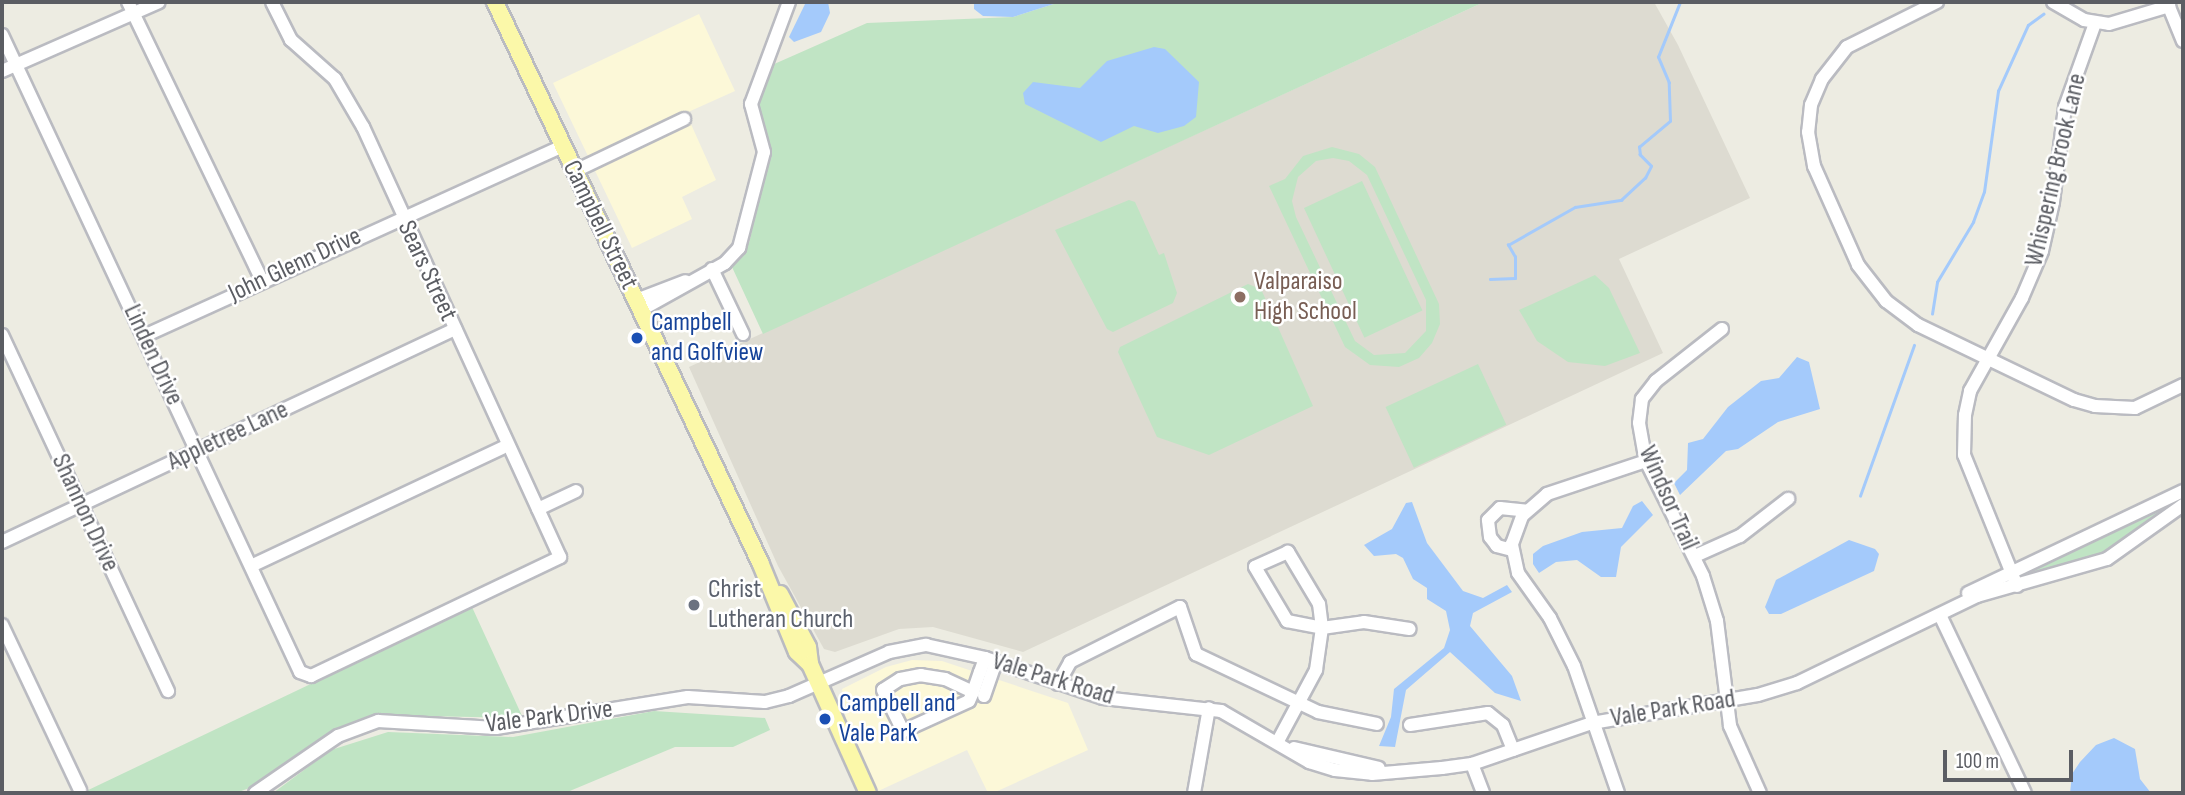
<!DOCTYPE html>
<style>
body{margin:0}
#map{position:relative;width:2185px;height:795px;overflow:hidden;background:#edece2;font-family:"Sofia Sans Condensed",sans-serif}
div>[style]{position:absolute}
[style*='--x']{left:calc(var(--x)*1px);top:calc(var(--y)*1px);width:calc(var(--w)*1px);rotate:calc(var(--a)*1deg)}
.commercial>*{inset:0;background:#fcf8d8}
.education>*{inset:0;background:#dddbd1}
.green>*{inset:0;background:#c0e4c4;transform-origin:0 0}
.water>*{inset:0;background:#a4cafb}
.stream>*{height:2.5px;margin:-1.25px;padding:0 1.25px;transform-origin:1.25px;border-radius:1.25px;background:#a4cafb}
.roads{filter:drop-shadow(2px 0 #babbc1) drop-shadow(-2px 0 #babbc1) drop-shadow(0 2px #babbc1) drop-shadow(0 -2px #babbc1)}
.minor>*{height:12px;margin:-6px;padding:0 6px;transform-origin:6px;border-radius:6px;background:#fff}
.major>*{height:16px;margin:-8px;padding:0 8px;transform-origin:8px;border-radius:8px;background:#fbf8a9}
.dots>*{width:19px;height:19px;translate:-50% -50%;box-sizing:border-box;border:4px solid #fff;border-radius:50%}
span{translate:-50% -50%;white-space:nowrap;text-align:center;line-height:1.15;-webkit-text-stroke:5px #fff;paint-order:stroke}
.street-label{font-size:26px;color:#5b5d63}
.education-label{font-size:26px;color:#785e54}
.left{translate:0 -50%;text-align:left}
.transit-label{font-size:26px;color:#164399}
.worship-label{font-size:26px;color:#5b616d}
.frame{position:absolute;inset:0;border:4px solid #5b5d63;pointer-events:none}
.scale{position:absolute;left:1943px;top:750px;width:130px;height:32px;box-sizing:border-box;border:4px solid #5b5d63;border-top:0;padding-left:9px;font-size:21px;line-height:24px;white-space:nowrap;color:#5b5d63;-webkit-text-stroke:5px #fff;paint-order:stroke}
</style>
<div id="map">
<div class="commercial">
<i style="clip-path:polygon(699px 14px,735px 91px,686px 113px,716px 180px,682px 197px,692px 219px,632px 248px,553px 83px)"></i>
<i style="clip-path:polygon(912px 660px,942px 661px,1068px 703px,1088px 750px,993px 793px,988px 793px,967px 750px,874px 793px,846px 721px,842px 689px,886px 667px)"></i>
</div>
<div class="education">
<i style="clip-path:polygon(1484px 2px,1654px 2px,1678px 45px,1750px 198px,1619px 259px,1663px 353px,1023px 652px,933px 627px,899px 629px,835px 652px,824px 649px,778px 566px,689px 367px)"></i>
</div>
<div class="green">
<i style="clip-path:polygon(1060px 2px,1484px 2px,763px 334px,732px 267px,749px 243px,770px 153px,756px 108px,772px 65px,867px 23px,1013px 17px)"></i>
<i style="clip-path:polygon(evenodd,1332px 147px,1359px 154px,1375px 167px,1439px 304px,1440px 324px,1432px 343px,1419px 358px,1399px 367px,1370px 365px,1345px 347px,1269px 186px,1285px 179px,1303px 156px,1332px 147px,1333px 158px,1349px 161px,1367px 175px,1426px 300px,1426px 331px,1405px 353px,1374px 355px,1355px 341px,1296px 217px,1292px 201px,1298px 177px,1316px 161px,1333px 158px)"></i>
<i style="left:1362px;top:181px;width:143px;height:64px;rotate:65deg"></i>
<i style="clip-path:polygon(1129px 200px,1135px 202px,1159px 255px,1164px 253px,1177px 293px,1173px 303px,1113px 332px,1107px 329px,1055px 230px)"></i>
<i style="clip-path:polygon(1595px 275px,1609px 288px,1640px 353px,1605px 366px,1568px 362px,1537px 341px,1519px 310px)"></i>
<i style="clip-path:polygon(1248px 284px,1261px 289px,1313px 406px,1209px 455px,1157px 437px,1118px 352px,1120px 347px)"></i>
<i style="left:1478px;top:364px;width:67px;height:102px;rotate:65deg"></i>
<i style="clip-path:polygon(2180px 497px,2120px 549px,2029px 576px,2028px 571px)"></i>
<i style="clip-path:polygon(472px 607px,523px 718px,372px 715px,337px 728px,257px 785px,236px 793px,82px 793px)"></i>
<i style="clip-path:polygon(654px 711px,765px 718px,770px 730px,733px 747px,675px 747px,565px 793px,273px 793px,331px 750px,388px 732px,513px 737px)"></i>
</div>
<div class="water">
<i style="clip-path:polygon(806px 2px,828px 2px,830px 13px,821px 32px,794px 42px,789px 37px)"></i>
<i style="clip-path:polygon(974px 2px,1060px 2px,1013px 17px,983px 16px,974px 9px)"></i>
<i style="clip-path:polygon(1154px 47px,1165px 49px,1199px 82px,1196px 117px,1184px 126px,1158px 133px,1134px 126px,1101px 142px,1025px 104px,1023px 93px,1033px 82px,1080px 88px,1107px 61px)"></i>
<i style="clip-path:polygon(1797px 357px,1809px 362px,1820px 409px,1778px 422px,1738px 449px,1726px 451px,1680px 495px,1674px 483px,1687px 470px,1688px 443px,1703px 439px,1728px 407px,1761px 381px,1779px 378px)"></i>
<i style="clip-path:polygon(1642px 501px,1653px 515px,1621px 547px,1616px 577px,1601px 577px,1577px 560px,1556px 562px,1539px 573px,1533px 564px,1533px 554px,1543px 546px,1582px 532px,1622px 528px,1633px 506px)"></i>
<i style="clip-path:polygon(1412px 502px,1427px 543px,1463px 591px,1483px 598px,1507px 585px,1512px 592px,1473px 613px,1470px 626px,1512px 676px,1521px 701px,1495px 693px,1450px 652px,1406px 690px,1395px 747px,1379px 746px,1391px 717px,1394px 689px,1444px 648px,1450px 630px,1446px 611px,1427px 599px,1427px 588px,1413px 579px,1403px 558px,1396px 554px,1374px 556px,1364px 545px,1392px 529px,1406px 503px)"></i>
<i style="clip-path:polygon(1849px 540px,1875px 549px,1879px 554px,1874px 571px,1781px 614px,1769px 614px,1765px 607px,1776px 580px)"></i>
<i style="clip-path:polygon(2114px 738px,2135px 749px,2140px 779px,2151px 793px,2070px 793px,2072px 774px,2080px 762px,2096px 745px)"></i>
</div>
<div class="stream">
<i style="--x:1490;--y:279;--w:25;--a:-2"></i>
<i style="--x:1515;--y:278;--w:21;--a:-90"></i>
<i style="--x:1515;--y:257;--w:14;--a:-120"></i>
<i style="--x:1508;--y:245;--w:77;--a:-29.6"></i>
<i style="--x:1575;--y:207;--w:47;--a:-8.7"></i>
<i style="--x:1621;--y:200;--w:33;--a:-43"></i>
<i style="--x:1645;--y:178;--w:13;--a:-63"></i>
<i style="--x:1651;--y:166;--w:16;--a:-135"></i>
<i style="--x:1640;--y:155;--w:8;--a:-97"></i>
<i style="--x:1639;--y:147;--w:40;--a:-40"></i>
<i style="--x:1670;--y:121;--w:38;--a:-92"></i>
<i style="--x:1669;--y:83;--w:28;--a:-113"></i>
<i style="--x:1658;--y:57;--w:59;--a:-68.2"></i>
<i style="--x:1932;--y:314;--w:32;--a:-81"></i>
<i style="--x:1937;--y:282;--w:70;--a:-59"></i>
<i style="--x:1973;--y:222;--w:32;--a:-70"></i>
<i style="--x:1984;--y:192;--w:102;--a:-82.1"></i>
<i style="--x:1998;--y:91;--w:72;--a:-65.6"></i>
<i style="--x:2028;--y:25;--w:19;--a:-36"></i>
<i style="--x:1860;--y:496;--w:160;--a:-70.3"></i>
</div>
<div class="roads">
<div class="minor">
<i style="--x:128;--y:2;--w:310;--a:64.3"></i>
<i style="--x:1937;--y:2;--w:101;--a:153.4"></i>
<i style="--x:1847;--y:47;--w:41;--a:128"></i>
<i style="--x:1822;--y:79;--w:28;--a:113"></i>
<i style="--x:1811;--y:105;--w:27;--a:96"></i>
<i style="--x:1808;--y:132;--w:35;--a:80"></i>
<i style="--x:1814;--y:166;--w:108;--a:66"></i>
<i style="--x:1858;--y:265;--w:46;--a:52.1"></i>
<i style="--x:1886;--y:301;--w:40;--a:37"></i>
<i style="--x:1918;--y:325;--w:173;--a:25.7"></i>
<i style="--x:2074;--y:400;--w:22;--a:16"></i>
<i style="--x:2095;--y:406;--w:40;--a:2.9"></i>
<i style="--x:2135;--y:408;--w:53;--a:-25.6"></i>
<i style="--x:2053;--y:2;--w:36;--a:30"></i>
<i style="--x:2084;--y:20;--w:25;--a:9"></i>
<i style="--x:2109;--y:24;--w:63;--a:-16.7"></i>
<i style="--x:2167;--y:2;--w:42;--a:67.7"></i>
<i style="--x:2;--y:35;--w:703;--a:64.93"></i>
<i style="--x:300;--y:672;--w:12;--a:20"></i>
<i style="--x:311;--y:676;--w:276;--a:-25.5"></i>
<i style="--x:560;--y:557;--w:473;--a:-114.6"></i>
<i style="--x:363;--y:127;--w:56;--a:-120.3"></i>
<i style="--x:335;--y:79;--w:59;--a:-138.4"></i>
<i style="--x:291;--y:40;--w:42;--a:-116.6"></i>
<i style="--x:2;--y:71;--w:171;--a:-23.7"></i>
<i style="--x:575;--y:171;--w:121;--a:-25.5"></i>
<i style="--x:712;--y:269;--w:72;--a:64.5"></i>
<i style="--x:636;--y:300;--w:53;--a:-20.8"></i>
<i style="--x:641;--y:310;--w:96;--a:-29.2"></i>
<i style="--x:725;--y:263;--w:21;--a:-47"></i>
<i style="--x:739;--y:248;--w:99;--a:-75.4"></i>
<i style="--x:764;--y:152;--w:50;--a:-105.2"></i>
<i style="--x:751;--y:104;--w:109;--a:-69.6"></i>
<i style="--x:1722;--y:329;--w:84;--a:141.8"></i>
<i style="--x:1656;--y:381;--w:23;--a:128"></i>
<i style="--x:1642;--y:399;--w:24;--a:97"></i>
<i style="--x:1639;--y:423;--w:39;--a:80"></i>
<i style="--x:1646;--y:461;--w:128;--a:63.6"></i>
<i style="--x:1703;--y:576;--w:47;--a:72.7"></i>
<i style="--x:1717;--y:621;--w:106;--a:82.9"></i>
<i style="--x:1730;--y:726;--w:73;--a:65.9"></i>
<i style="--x:2;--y:335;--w:393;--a:65"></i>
<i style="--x:144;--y:336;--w:460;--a:-24.4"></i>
<i style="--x:538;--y:509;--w:42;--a:-25.3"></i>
<i style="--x:2;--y:542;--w:501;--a:-25.18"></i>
<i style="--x:1512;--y:550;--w:16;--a:-165"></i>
<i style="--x:1497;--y:546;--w:11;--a:-128"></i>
<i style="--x:1490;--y:537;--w:17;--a:-97"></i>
<i style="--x:1488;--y:520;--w:17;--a:-45"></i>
<i style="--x:1500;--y:508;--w:27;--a:6"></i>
<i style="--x:1695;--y:556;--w:49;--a:-24"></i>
<i style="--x:1740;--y:536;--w:61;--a:-37.6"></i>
<i style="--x:251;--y:566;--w:284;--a:-25.2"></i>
<i style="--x:2017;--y:586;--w:141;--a:-112"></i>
<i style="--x:1964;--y:455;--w:40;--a:-88.6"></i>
<i style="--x:1965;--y:415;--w:25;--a:-78"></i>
<i style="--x:1970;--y:391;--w:107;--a:-60.8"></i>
<i style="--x:2022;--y:298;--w:51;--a:-66.9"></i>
<i style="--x:2042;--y:251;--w:50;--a:-77.3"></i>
<i style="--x:2053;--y:202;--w:96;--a:-82.8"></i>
<i style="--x:2065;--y:107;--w:89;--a:-70.3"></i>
<i style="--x:1968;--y:593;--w:238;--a:-25.4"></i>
<i style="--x:1940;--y:615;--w:197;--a:64.5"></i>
<i style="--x:2;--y:625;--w:183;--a:64.7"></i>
<i style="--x:1058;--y:684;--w:25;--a:-61"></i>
<i style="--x:1070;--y:662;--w:123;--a:-26.6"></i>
<i style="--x:1180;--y:607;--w:50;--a:71.2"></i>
<i style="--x:1196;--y:654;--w:135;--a:25.4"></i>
<i style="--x:1318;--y:712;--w:60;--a:11.5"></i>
<i style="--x:973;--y:692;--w:31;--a:-155"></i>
<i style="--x:945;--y:679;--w:24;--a:-171"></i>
<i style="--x:921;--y:675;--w:21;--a:169"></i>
<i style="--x:900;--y:679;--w:20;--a:147"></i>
<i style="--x:883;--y:690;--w:46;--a:64"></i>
<i style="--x:903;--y:731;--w:72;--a:-24.4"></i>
<i style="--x:969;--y:701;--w:10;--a:-66"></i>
<i style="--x:973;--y:692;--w:21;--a:-71"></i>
<i style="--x:980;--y:672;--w:15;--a:-70"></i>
<i style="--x:984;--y:696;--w:36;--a:-71"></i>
<i style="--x:1410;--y:725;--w:79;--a:-8.7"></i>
<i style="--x:1488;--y:713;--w:19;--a:39"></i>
<i style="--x:1503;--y:725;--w:27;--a:68"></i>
<i style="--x:1278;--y:741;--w:81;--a:-61.8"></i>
<i style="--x:1316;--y:670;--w:42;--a:-81.9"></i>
<i style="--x:1322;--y:628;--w:24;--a:-97"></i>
<i style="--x:1319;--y:604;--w:61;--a:-120.8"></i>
<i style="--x:1288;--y:552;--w:36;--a:156"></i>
<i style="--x:1255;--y:567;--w:63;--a:59.3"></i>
<i style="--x:1287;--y:621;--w:36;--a:11"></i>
<i style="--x:1322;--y:628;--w:42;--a:-8.1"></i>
<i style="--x:1364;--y:622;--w:46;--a:8.8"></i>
<i style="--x:1294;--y:748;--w:87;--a:13.2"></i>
<i style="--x:1472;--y:764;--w:31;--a:69"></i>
<i style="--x:255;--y:793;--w:101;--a:-34.5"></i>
<i style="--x:338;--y:736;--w:43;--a:-20.6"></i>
<i style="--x:378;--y:721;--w:118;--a:3.4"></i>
<i style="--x:496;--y:728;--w:194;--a:-9.2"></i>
<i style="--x:688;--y:697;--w:77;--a:3.7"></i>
<i style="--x:765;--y:702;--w:25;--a:-14"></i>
<i style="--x:789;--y:696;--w:109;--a:-23.7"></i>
<i style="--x:889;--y:652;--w:38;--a:-11"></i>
<i style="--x:926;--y:645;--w:60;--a:12.4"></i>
<i style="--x:985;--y:658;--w:125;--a:18.7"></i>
<i style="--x:1103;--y:698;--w:119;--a:6.3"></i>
<i style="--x:1221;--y:711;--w:102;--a:30.1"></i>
<i style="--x:1309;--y:762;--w:27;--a:17"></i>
<i style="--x:1335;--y:770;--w:37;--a:6"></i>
<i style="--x:1372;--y:774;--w:70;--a:-4.9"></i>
<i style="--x:1442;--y:768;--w:30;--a:-8"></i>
<i style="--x:1472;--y:764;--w:127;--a:-18.9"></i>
<i style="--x:1592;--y:723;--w:168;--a:-9.6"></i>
<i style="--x:1758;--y:695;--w:41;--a:-17.1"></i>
<i style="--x:1797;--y:683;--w:200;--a:-25.8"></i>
<i style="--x:1977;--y:596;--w:135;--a:-15.9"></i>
<i style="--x:2107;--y:559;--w:93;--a:-35.4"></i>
<i style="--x:1194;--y:793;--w:86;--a:-80"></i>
<i style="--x:1618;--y:793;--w:134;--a:-109.1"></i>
<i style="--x:1574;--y:666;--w:54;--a:-116.6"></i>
<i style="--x:1550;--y:618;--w:55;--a:-125.4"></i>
<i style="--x:1518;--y:573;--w:30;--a:-102"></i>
<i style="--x:1512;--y:544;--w:30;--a:-70"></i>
<i style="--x:1522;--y:516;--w:33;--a:-41"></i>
<i style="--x:1547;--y:494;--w:104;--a:-18.4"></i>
</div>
<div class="major">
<i style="--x:495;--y:2;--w:620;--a:64.68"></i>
<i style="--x:760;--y:562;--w:97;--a:67.7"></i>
<i style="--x:797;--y:652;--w:18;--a:43"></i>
<i style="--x:780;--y:594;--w:60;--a:62.2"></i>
<i style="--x:808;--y:647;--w:17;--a:83"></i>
<i style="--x:810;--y:664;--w:141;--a:65.8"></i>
</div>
</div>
<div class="dots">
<i style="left:1240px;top:297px;background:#8d6e63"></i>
<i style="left:637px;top:338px;background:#1a4fb4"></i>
<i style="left:694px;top:605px;background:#6b7280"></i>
<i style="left:825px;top:719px;background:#1a4fb4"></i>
</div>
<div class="street-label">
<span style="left:2056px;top:170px;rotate:-77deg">Whispering Brook Lane</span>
<span style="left:600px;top:225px;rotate:64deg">Campbell Street</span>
<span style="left:295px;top:265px;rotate:-25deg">John Glenn Drive</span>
<span style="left:427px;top:271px;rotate:65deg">Sears Street</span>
<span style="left:153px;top:355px;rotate:65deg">Linden Drive</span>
<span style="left:228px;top:436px;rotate:-25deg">Appletree Lane</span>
<span style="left:1668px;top:498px;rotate:66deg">Windsor Trail</span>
<span style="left:85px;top:513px;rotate:65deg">Shannon Drive</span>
<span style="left:1053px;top:679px;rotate:17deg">Vale Park Road</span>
<span style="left:1673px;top:709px;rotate:-9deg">Vale Park Road</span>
<span style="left:549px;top:717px;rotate:-7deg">Vale Park Drive</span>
</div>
<div class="education-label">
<span class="left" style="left:1254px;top:297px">Valparaiso<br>High School</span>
</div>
<div class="transit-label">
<span class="left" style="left:651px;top:338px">Campbell<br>and Golfview</span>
<span class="left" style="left:839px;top:719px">Campbell and<br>Vale Park</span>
</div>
<div class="worship-label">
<span class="left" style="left:708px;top:605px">Christ<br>Lutheran Church</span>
</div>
<div class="frame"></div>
<div class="scale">100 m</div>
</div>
